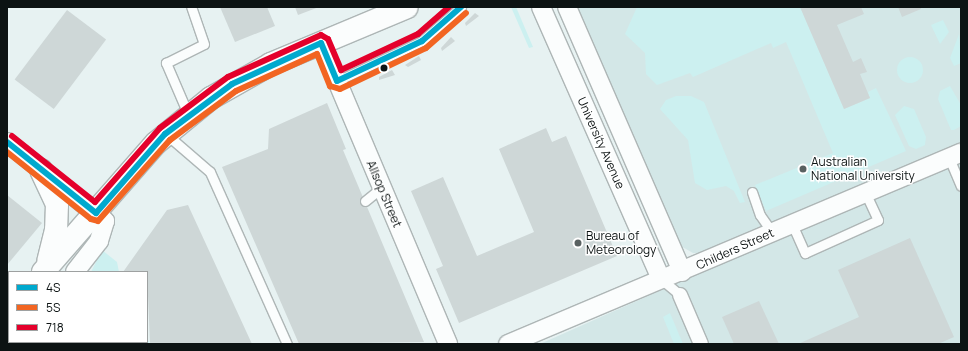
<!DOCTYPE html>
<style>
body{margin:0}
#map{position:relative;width:968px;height:351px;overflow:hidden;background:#e7f2f2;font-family:Manrope,sans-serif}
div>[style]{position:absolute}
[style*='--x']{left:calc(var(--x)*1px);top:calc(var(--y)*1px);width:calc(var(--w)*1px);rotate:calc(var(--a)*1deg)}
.built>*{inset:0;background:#d3e7e7}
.green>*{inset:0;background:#ccf0f0}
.round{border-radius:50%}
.building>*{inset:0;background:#ced7d7;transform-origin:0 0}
.roads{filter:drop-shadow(1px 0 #aeb6b6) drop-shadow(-1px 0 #aeb6b6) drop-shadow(0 1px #aeb6b6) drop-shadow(0 -1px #aeb6b6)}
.service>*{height:9px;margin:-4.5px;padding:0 4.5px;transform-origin:4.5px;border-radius:4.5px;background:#fbfdfd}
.pedestrian>*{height:14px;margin:-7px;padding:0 7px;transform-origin:7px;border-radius:7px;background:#fbfdfd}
.minor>*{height:18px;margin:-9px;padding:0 9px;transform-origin:9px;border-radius:9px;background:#fbfdfd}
.tertiary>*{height:22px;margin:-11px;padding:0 11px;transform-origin:11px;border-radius:11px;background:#fbfdfd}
.bus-1>*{height:6px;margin:-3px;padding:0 3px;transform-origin:3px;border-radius:3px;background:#00a9ce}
.bus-2>*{height:6px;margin:-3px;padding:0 3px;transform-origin:3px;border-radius:3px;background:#f26522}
.bus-3>*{height:6px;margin:-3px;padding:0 3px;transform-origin:3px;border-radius:3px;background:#e4002b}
.dots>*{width:11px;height:11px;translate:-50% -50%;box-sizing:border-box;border:2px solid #fff;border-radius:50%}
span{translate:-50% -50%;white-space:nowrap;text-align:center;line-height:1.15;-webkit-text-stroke:3px #fff;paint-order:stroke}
.street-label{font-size:12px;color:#0c1313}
.poi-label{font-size:12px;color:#0c1313}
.left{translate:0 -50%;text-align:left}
.frame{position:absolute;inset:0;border:8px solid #0c1313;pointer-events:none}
.legend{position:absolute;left:8px;top:271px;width:140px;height:72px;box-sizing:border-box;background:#fff;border:1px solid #9ea1a1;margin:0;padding:5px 7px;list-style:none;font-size:12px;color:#0c1313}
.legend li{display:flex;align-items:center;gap:8px;height:20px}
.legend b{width:20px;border:1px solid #9ea1a1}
</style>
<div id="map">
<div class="built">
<i style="clip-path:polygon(576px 7px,961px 7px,961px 344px,540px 344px,711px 268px,706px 253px,693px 253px,679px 245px)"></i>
</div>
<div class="green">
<i style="clip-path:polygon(511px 7px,516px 7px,533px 47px,529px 48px)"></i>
<i style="clip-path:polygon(637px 7px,800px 7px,844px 109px,870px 98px,868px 92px,876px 88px,906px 151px,766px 211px,755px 185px,833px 153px,786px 42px,773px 48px,771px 43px,693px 77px,690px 73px,657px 85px,646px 74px,645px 53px,625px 34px)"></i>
<i style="clip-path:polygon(943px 20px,949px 32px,940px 44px,931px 25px)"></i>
<i style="clip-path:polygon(959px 34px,961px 63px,954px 66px,950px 58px)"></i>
<i class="round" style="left:897px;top:57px;width:26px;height:26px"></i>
<i style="clip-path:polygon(950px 86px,961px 105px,961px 126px,954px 130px,951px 130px,938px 99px,940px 91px)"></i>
<i style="clip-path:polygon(676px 96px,691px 96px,704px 102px,745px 202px,740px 203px,734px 191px,726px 186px,707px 190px,695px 183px,688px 140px,660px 109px,666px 100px)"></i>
<i style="clip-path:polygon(904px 106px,914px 109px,926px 137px,925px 145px,916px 149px,909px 146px,895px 115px)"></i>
<i style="clip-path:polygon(102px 250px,117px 262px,119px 272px,91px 272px)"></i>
<i style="clip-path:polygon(670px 313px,683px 344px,674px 344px,663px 317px)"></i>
<i style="clip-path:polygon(147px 338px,150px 344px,43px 344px,147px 342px)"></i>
</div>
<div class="building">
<i style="clip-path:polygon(220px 7px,267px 7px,275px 26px,235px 42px)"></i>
<i style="clip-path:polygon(295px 7px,319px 7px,298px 15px)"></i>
<i style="clip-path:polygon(800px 7px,861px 7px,864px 14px,837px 25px,853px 62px,861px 58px,867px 72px,860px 74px,870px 98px,844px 109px)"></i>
<i style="clip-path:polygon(898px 7px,921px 7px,921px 9px,902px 17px)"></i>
<i style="left:67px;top:10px;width:49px;height:87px;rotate:37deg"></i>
<i style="clip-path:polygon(475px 13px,479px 16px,466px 26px,465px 23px)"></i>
<i style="clip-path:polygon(451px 37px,455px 41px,442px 51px,441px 48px)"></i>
<i style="clip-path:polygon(419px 56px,421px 60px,408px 67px,405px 65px)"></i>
<i style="clip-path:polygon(392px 70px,395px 75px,379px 80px,379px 77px)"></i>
<i style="clip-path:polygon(327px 103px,346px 149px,343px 150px,424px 342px,299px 344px,222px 167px,268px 149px,269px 129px)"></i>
<i style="clip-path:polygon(546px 128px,552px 142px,566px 136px,617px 256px,459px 323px,436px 269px,443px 266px,411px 191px,443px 177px,477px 256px,534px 232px,499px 149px)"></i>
<i style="clip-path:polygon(7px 195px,42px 223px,7px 265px)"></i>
<i style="clip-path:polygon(188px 205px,252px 344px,150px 344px,147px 272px,123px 272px,167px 210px)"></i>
<i style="clip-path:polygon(910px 238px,954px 337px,938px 344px,798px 344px,859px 317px,838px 270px)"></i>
<i style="clip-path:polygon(759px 301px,779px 344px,734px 344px,722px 317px)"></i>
</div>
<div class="roads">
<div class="service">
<i style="--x:337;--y:81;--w:94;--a:-25.2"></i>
<i style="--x:422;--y:41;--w:52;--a:-41.1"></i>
<i style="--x:188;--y:114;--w:56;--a:-113.3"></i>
<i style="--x:166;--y:63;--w:42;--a:-26.6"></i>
<i style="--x:204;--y:44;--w:39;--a:-109"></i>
<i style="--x:166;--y:134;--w:58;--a:40.8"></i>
<i style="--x:210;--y:172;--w:188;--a:65.9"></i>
<i style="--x:949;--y:158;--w:30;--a:67"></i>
<i style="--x:752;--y:192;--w:24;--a:71"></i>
<i style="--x:760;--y:215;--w:21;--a:55"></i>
<i style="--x:365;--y:201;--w:21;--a:-39"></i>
<i style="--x:792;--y:224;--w:32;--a:66"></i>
<i style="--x:805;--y:253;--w:80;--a:-24.3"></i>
<i style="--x:878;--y:220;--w:31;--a:-115"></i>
<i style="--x:661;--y:279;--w:25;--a:40"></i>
</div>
<div class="pedestrian">
<i style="--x:680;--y:295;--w:53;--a:66.8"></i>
</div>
<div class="minor">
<i style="--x:541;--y:7;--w:297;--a:66.2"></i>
<i style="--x:567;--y:7;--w:289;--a:66.5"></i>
<i style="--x:321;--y:43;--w:327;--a:67.1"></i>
<i style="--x:7;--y:142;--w:126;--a:38.9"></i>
<i style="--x:105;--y:221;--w:21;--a:107"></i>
<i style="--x:99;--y:241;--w:39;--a:128"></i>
<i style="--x:17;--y:344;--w:2;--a:-63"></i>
<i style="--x:508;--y:344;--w:492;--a:-22.9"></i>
</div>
<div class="tertiary">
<i style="--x:41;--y:170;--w:38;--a:65"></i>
<i style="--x:57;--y:204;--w:26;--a:92"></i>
<i style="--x:56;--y:230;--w:32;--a:104"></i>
<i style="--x:43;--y:272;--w:171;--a:-48.8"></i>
<i style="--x:156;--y:143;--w:71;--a:-39.3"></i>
<i style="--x:211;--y:98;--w:69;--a:-29.5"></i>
<i style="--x:271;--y:64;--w:147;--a:-22.7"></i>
<i style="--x:7;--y:313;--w:3;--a:-45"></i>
<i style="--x:7;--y:338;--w:3;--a:-45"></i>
</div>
</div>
<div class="bus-1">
<i style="--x:7;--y:142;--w:114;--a:38.6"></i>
<i style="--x:96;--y:213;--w:105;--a:-48.9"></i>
<i style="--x:165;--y:134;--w:84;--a:-36.7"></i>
<i style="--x:232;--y:84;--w:98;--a:-24.7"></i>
<i style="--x:321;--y:43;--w:41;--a:67.2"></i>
<i style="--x:337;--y:81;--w:94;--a:-25.2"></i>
<i style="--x:422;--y:41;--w:52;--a:-41.1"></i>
</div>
<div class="bus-2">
<i style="--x:7;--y:152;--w:107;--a:38.6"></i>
<i style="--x:91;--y:219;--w:7;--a:16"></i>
<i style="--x:98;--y:221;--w:108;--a:-48.4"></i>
<i style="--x:170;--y:140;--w:82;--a:-36.6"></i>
<i style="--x:236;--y:91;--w:89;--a:-24.6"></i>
<i style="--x:317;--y:54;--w:35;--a:68"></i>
<i style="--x:330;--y:86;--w:10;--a:17"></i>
<i style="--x:340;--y:89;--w:95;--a:-25.5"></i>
<i style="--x:426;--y:48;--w:53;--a:-41.2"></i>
</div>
<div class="bus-3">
<i style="--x:12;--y:136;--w:106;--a:38.5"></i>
<i style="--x:95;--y:202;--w:98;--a:-48.7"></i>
<i style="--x:160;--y:128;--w:85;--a:-36.9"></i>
<i style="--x:228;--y:77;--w:102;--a:-24.3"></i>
<i style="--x:321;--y:35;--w:8;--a:30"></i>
<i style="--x:328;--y:39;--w:34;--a:67"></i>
<i style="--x:341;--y:70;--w:85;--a:-25.1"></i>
<i style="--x:418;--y:34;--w:41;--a:-41.1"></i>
</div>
<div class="dots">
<i style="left:384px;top:68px;background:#0c1313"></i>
<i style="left:803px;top:169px;background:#596161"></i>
<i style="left:578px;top:243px;background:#596161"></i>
</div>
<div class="street-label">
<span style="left:601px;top:143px;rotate:66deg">University Avenue</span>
<span style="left:384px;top:194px;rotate:67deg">Allsop Street</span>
<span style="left:735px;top:249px;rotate:-24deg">Childers Street</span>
</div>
<div class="poi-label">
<span class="left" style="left:811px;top:169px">Australian<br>National University</span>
<span class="left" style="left:586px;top:243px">Bureau of<br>Meteorology</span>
</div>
<div class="frame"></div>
<ul class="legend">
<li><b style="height:5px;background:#00a9ce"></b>4S</li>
<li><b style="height:5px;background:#f26522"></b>5S</li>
<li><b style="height:5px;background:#e4002b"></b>718</li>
</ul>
</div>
